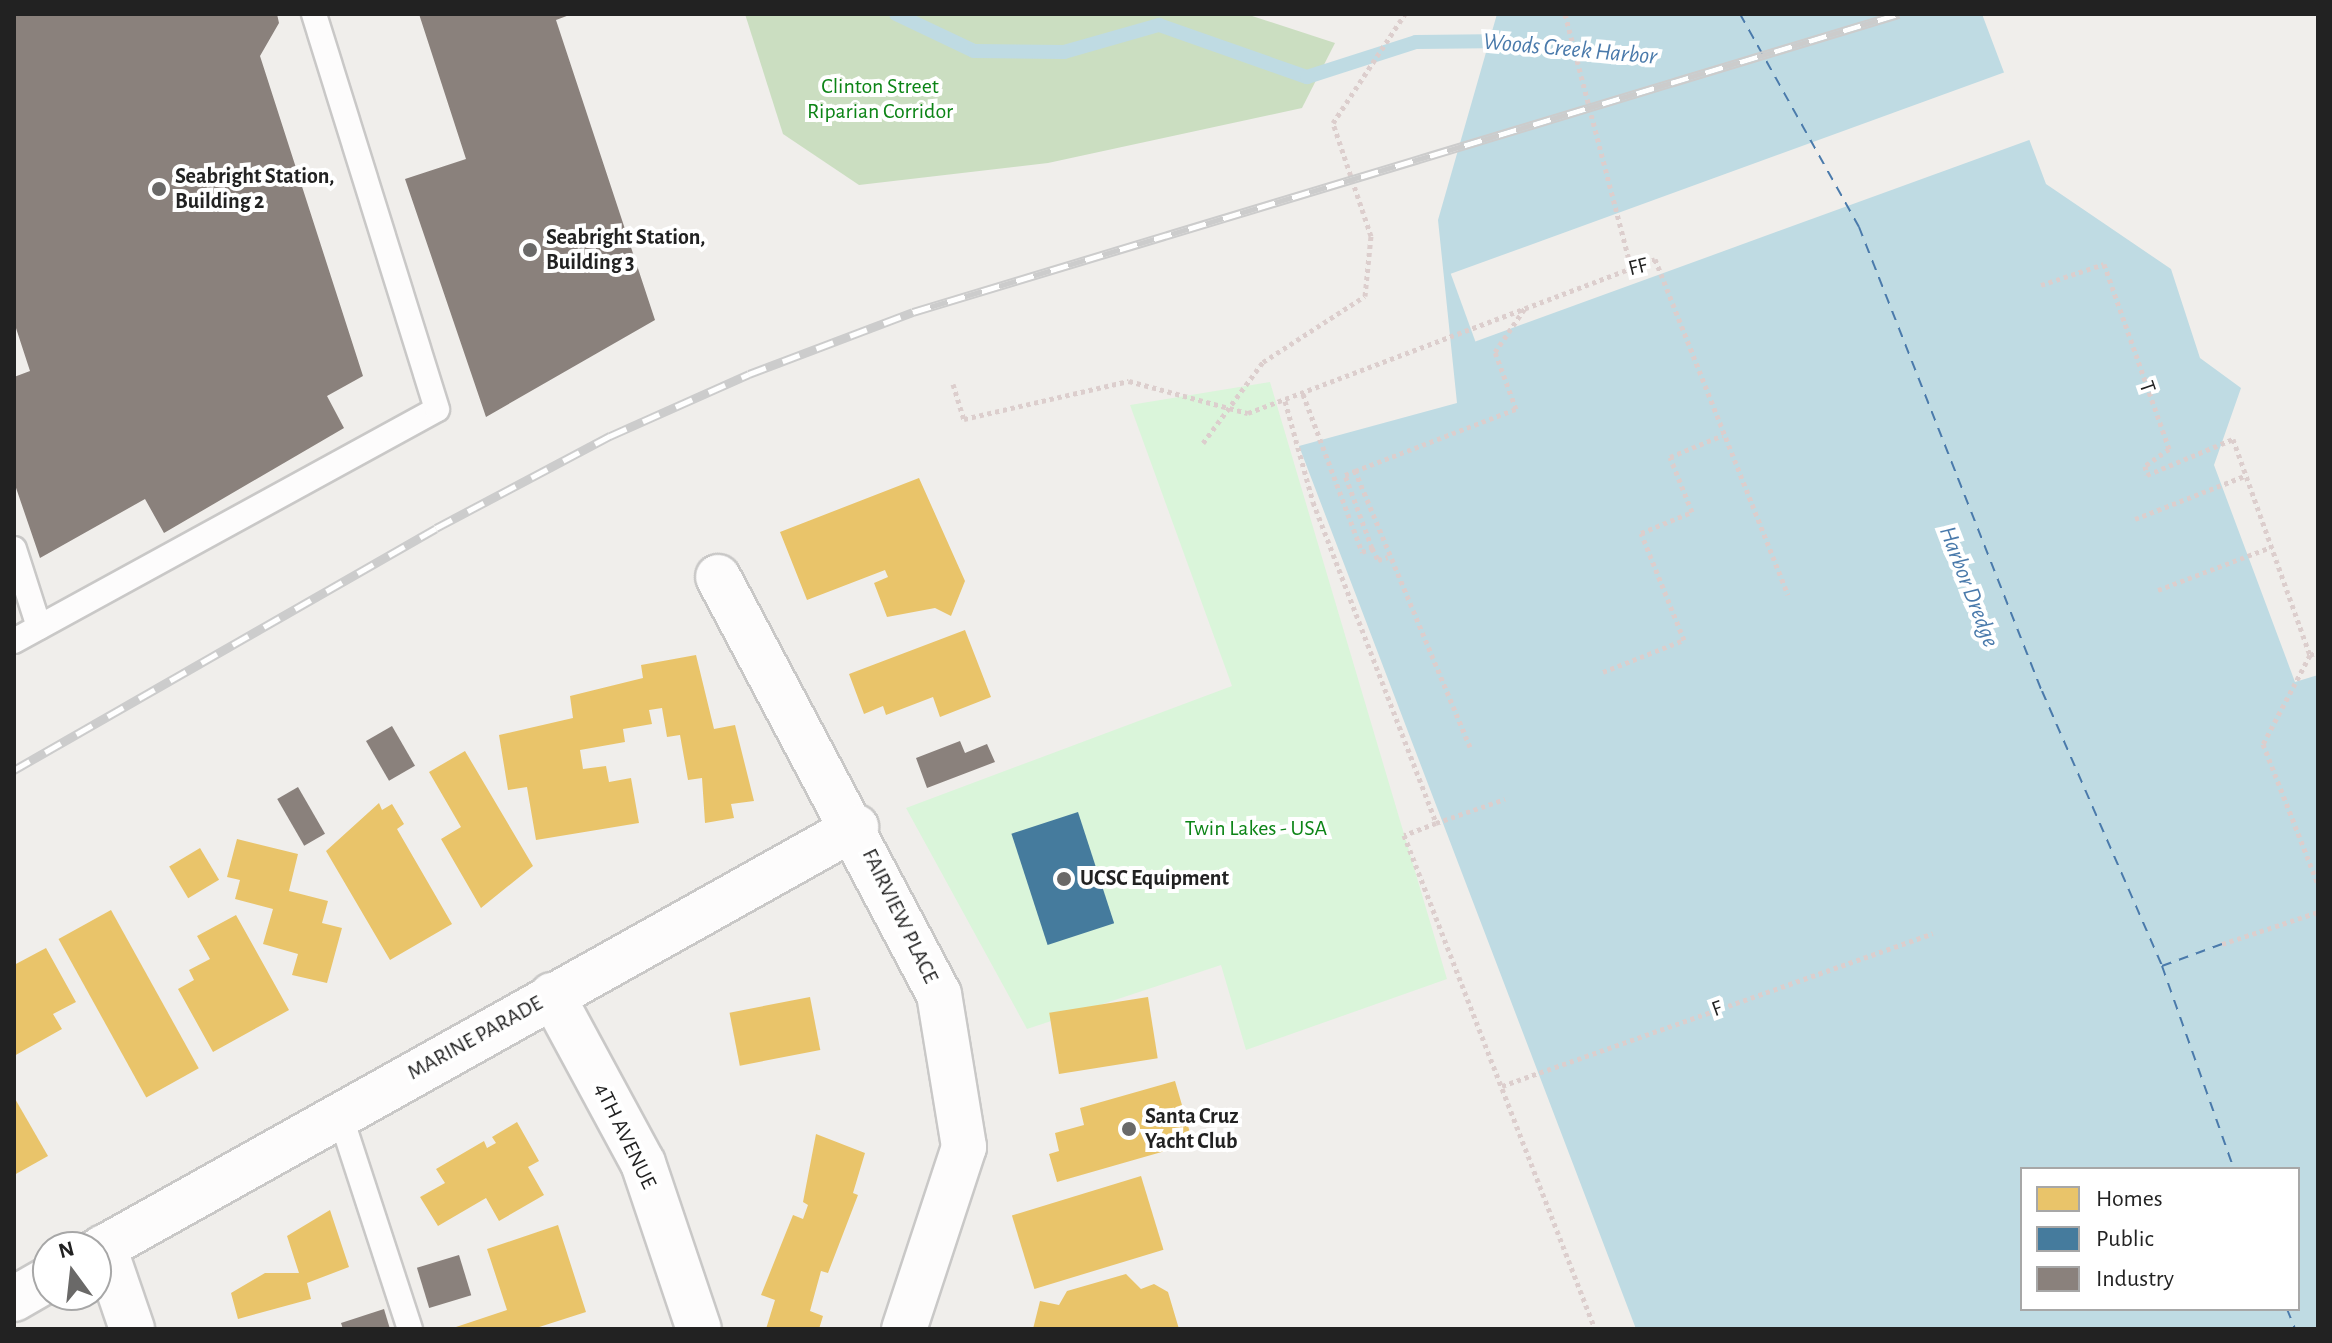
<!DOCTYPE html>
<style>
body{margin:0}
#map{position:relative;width:2332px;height:1343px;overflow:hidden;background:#f0eeeb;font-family:"Alegreya Sans",sans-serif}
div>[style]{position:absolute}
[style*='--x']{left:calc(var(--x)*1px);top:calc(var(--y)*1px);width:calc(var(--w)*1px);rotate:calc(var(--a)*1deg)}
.forest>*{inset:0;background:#cbdec1}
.park>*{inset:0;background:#daf5da}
.water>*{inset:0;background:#bfdbe3}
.pier>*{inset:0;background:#f0eeeb;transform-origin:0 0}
.homes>*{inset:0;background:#e9c46a;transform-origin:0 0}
.public>*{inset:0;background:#457b9d;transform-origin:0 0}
.industry>*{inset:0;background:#8a817c;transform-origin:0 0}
.stream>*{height:14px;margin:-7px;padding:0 7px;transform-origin:7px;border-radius:7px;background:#bfdbe3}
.ferry>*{height:2px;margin-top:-1px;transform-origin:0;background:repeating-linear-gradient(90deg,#4a7aab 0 10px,transparent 0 18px)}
.path>*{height:5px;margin-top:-2.5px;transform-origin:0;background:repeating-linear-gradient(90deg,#dccecd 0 4px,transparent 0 8px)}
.roads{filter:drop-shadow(2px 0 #c9c8c7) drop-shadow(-2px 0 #c9c8c7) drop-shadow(0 2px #c9c8c7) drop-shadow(0 -2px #c9c8c7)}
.service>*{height:24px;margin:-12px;padding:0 12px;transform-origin:12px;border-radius:12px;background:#fdfcfc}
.minor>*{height:44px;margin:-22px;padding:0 22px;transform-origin:22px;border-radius:22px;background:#fdfcfc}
.rail>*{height:9px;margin-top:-4.5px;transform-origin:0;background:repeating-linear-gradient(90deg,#fff 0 18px,#ccc 0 36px);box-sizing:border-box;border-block:2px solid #ccc}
.dots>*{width:22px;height:22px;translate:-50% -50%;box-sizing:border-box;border:4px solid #fff;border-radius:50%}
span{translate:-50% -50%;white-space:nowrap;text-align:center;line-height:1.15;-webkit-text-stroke:8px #fff;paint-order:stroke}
.park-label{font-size:22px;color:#0c8416}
.poi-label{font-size:22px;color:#222;font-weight:700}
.left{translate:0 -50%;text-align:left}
.street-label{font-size:22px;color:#222}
.water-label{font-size:24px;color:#4a7aab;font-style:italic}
.frame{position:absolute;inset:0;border:16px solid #222;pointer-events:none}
.legend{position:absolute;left:2020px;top:1167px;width:280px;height:144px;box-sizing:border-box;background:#fff;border:2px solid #a7a7a7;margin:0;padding:10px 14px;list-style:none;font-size:24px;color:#222}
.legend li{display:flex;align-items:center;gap:16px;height:40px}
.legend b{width:40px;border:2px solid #a7a7a7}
.north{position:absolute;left:32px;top:1231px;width:80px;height:80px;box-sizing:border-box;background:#fff;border:2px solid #a7a7a7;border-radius:50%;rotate:345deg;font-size:22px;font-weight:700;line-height:32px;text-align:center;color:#222}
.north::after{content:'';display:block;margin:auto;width:28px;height:36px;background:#6a6968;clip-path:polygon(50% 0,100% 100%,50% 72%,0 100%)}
</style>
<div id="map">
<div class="forest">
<i style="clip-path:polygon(745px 14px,1246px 14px,1335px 43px,1302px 108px,1048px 163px,859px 185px,783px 134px)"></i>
</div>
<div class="park">
<i style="clip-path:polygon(1270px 382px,1447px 979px,1246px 1050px,1221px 965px,1027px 1029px,906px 808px,1232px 686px,1130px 405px)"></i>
</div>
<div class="water">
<i style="clip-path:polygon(evenodd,1497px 14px,1982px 14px,2046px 184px,2171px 269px,2200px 358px,2241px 388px,2214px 465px,2295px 682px,2318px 675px,2318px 1329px,1636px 1329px,1299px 446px,1457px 403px,1438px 220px,1497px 14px,2022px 1169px,2298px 1169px,2298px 1309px,2022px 1309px,2022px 1169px)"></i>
</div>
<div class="pier">
<i style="left:2008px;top:71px;width:72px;height:593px;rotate:70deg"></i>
</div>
<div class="homes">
<i style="clip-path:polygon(919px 478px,965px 581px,951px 616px,935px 608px,887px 617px,874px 583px,888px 577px,885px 570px,807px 600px,780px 532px)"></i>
<i style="clip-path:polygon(965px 630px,991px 697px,940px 717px,933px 697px,886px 715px,883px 706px,864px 714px,849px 674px)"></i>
<i style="clip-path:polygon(696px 655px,714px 729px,735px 725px,754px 801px,731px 804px,734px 818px,705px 823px,702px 778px,688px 780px,680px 735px,667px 737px,662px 708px,649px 710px,652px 724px,623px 729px,625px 742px,580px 750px,583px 769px,606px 766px,609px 782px,631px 778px,639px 823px,536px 840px,527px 787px,508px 790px,499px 735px,573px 718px,570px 696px,643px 678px,641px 665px)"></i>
<i style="clip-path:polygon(465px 751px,533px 866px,481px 908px,441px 839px,461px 827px,429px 772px)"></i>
<i style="clip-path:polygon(379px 803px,382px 810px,392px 804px,404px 824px,397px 829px,452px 924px,390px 960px,326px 851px)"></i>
<i style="clip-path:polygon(237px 839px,298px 854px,289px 891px,328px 901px,322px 923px,342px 928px,327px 983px,292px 975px,298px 954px,263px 944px,273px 909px,235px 899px,240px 880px,227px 877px)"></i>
<i style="left:200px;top:848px;width:37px;height:36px;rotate:59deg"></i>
<i style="left:111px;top:910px;width:181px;height:60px;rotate:61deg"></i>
<i style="clip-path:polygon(236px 915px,289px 1010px,213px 1052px,178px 989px,194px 980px,189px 970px,210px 959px,197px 936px)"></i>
<i style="clip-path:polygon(46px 948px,76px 1002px,53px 1014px,62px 1029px,14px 1056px,14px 965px)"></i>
<i style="left:810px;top:997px;width:54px;height:82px;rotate:79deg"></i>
<i style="left:1148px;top:997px;width:62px;height:100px;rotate:81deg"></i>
<i style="clip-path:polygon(1175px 1081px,1193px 1143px,1057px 1182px,1049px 1154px,1059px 1151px,1055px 1133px,1084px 1125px,1080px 1108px)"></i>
<i style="clip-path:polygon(14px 1097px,48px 1156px,14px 1175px)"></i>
<i style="clip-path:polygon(517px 1122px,539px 1161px,528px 1167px,544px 1195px,499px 1221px,486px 1198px,438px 1226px,420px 1197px,445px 1183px,436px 1169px,484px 1141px,487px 1148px,496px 1143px,492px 1137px)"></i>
<i style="clip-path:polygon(816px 1134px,865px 1153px,853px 1193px,858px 1195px,828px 1273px,821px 1271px,810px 1311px,823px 1316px,819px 1329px,766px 1329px,775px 1300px,761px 1295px,793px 1215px,803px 1219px,808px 1205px,803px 1202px)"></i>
<i style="left:1141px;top:1176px;width:77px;height:135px;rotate:73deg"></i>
<i style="clip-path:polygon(330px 1210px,349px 1267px,307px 1283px,311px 1299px,238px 1319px,231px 1293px,265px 1273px,299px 1273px,287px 1236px)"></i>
<i style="clip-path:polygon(558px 1225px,586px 1312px,533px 1329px,450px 1329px,507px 1310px,487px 1249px)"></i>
<i style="clip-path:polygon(1126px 1274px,1141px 1289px,1154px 1284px,1168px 1292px,1179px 1329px,1033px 1329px,1040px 1301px,1059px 1305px,1067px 1291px)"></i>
</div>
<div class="public">
<i style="left:1078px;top:812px;width:117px;height:70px;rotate:72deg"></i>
</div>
<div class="industry">
<i style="clip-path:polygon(14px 14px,277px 14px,279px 23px,260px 56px,363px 376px,327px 396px,344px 428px,164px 533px,145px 499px,40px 558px,14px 482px,14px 377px,30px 371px,14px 322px)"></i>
<i style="clip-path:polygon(419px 14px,572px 14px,556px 20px,655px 320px,486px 417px,405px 179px,466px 159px)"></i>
<i style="left:392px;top:726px;width:46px;height:30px;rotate:60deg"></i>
<i style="clip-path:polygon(960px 741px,965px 753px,987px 744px,995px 762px,927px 788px,916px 758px)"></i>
<i style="left:298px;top:787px;width:54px;height:24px;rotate:60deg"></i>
<i style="left:459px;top:1255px;width:42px;height:44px;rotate:73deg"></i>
<i style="clip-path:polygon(384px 1309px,390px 1329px,343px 1329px,341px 1323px)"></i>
</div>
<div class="stream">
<i style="--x:896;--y:14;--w:86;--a:25.4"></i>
<i style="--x:974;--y:51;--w:90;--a:0.6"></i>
<i style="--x:1064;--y:52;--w:99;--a:-15.9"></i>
<i style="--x:1159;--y:25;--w:157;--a:19.4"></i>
<i style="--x:1307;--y:77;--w:114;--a:-17.8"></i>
<i style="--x:1416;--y:42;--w:93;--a:-0.6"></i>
</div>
<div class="ferry">
<i style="--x:1740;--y:14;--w:244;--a:60.8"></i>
<i style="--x:1859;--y:227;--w:499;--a:68.5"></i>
<i style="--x:2042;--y:691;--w:300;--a:66.4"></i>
<i style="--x:2222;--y:944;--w:64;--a:159.9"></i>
<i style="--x:2162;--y:966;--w:215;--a:70.5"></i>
<i style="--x:2287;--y:1309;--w:22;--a:68"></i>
</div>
<div class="path">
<i style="--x:1565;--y:14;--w:262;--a:75.4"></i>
<i style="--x:2041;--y:285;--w:66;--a:-18.4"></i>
<i style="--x:2104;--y:264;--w:196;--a:70.6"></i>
<i style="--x:2169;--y:449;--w:29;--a:145"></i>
<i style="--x:2145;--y:466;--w:9;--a:77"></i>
<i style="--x:2147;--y:475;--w:93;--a:-22.7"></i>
<i style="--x:2233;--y:439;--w:229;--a:70.4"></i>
<i style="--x:2310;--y:655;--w:9;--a:-21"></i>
<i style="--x:953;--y:384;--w:37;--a:73"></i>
<i style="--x:964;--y:419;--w:169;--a:-13"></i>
<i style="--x:1129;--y:381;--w:123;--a:15.1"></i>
<i style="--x:1248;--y:413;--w:435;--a:-20.7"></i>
<i style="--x:1655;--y:259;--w:361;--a:68.4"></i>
<i style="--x:1303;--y:394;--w:169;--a:69.5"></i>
<i style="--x:1362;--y:552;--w:11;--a:-22"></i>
<i style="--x:1372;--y:548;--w:78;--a:-110.3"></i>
<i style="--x:1345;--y:475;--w:11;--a:-22"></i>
<i style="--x:1285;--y:401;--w:105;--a:74.5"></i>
<i style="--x:1313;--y:502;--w:344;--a:69"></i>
<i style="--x:1436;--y:823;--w:34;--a:159"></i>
<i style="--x:1404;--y:835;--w:530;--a:68.86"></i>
<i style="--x:1203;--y:443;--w:101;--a:-53.5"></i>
<i style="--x:1263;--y:362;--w:121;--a:-32.9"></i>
<i style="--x:1365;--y:296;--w:60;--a:-84.3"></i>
<i style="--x:1371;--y:236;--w:119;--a:-108.6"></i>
<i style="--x:1333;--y:123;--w:131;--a:-56.6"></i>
<i style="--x:2135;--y:519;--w:118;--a:-21.4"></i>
<i style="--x:1372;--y:548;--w:13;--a:63"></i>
<i style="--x:1378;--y:560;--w:10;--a:-17"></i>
<i style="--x:2158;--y:590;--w:121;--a:-20.8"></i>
<i style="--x:2310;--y:655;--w:101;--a:117.8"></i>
<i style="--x:2263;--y:744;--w:150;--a:68.6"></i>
<i style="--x:1603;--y:672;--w:87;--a:-21.6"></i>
<i style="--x:1684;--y:640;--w:115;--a:-111.9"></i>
<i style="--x:1641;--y:533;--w:55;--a:-22.4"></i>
<i style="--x:1692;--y:512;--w:59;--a:-111.8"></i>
<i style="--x:1670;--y:457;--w:57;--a:-22.5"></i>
<i style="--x:1470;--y:747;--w:299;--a:-112.6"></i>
<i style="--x:1355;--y:471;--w:173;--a:-21.1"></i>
<i style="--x:1516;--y:409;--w:61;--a:-110.2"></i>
<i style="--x:1495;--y:352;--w:53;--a:-55.7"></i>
<i style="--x:1436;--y:823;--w:73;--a:-19.2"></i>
<i style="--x:2222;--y:944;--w:101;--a:-18.4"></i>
<i style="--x:1502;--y:1086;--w:457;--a:-19.5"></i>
</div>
<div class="roads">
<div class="service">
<i style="--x:14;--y:549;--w:82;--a:72.2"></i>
<i style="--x:14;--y:641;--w:482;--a:-28.7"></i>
<i style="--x:437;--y:409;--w:414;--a:-107.3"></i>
<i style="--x:340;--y:1115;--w:225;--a:71.9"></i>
</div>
<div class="minor">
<i style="--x:718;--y:577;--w:472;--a:62.1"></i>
<i style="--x:939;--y:994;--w:155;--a:80.7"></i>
<i style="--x:964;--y:1147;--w:192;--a:108.2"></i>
<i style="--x:552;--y:995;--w:191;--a:61.6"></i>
<i style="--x:643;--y:1163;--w:175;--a:71.4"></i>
<i style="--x:104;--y:1247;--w:87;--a:71.1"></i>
<i style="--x:96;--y:1252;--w:871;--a:-29.21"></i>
<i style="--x:14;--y:1299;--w:39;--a:-30"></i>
</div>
</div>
<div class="rail">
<i style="--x:14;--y:770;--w:486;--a:-29.8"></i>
<i style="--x:436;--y:528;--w:197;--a:-27.9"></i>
<i style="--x:610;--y:436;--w:152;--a:-24"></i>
<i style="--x:749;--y:374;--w:175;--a:-20.7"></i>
<i style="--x:913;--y:312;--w:1030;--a:-16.82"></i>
</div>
<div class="dots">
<i style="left:159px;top:189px;background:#6a6968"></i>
<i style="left:530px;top:250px;background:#6a6968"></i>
<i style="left:1064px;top:879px;background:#6a6968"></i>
<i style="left:1129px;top:1129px;background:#6a6968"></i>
</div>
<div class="park-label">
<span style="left:880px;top:99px">Clinton Street<br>Riparian Corridor</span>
<span style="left:1256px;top:829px">Twin Lakes - USA</span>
</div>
<div class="poi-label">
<span class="left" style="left:175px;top:189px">Seabright Station,<br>Building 2</span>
<span class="left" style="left:546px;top:250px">Seabright Station,<br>Building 3</span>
<span class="left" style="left:1080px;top:879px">UCSC Equipment</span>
<span class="left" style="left:1145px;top:1129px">Santa Cruz<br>Yacht Club</span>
</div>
<div class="street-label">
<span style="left:1638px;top:267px;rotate:-14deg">FF</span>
<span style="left:2147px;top:387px;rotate:71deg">T</span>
<span style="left:900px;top:916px;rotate:64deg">FAIRVIEW PLACE</span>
<span style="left:1717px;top:1009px;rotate:-20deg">F</span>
<span style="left:475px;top:1038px;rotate:-29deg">MARINE PARADE</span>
<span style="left:625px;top:1136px;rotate:64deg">4TH AVENUE</span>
</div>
<div class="water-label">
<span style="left:1570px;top:50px;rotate:5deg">Woods Creek Harbor</span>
<span style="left:1968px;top:587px;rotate:69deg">Harbor Dredge</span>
</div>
<div class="frame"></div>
<ul class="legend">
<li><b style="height:22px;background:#e9c46a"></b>Homes</li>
<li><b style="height:22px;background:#457b9d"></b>Public</li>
<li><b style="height:22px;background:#8a817c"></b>Industry</li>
</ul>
<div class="north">N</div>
</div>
